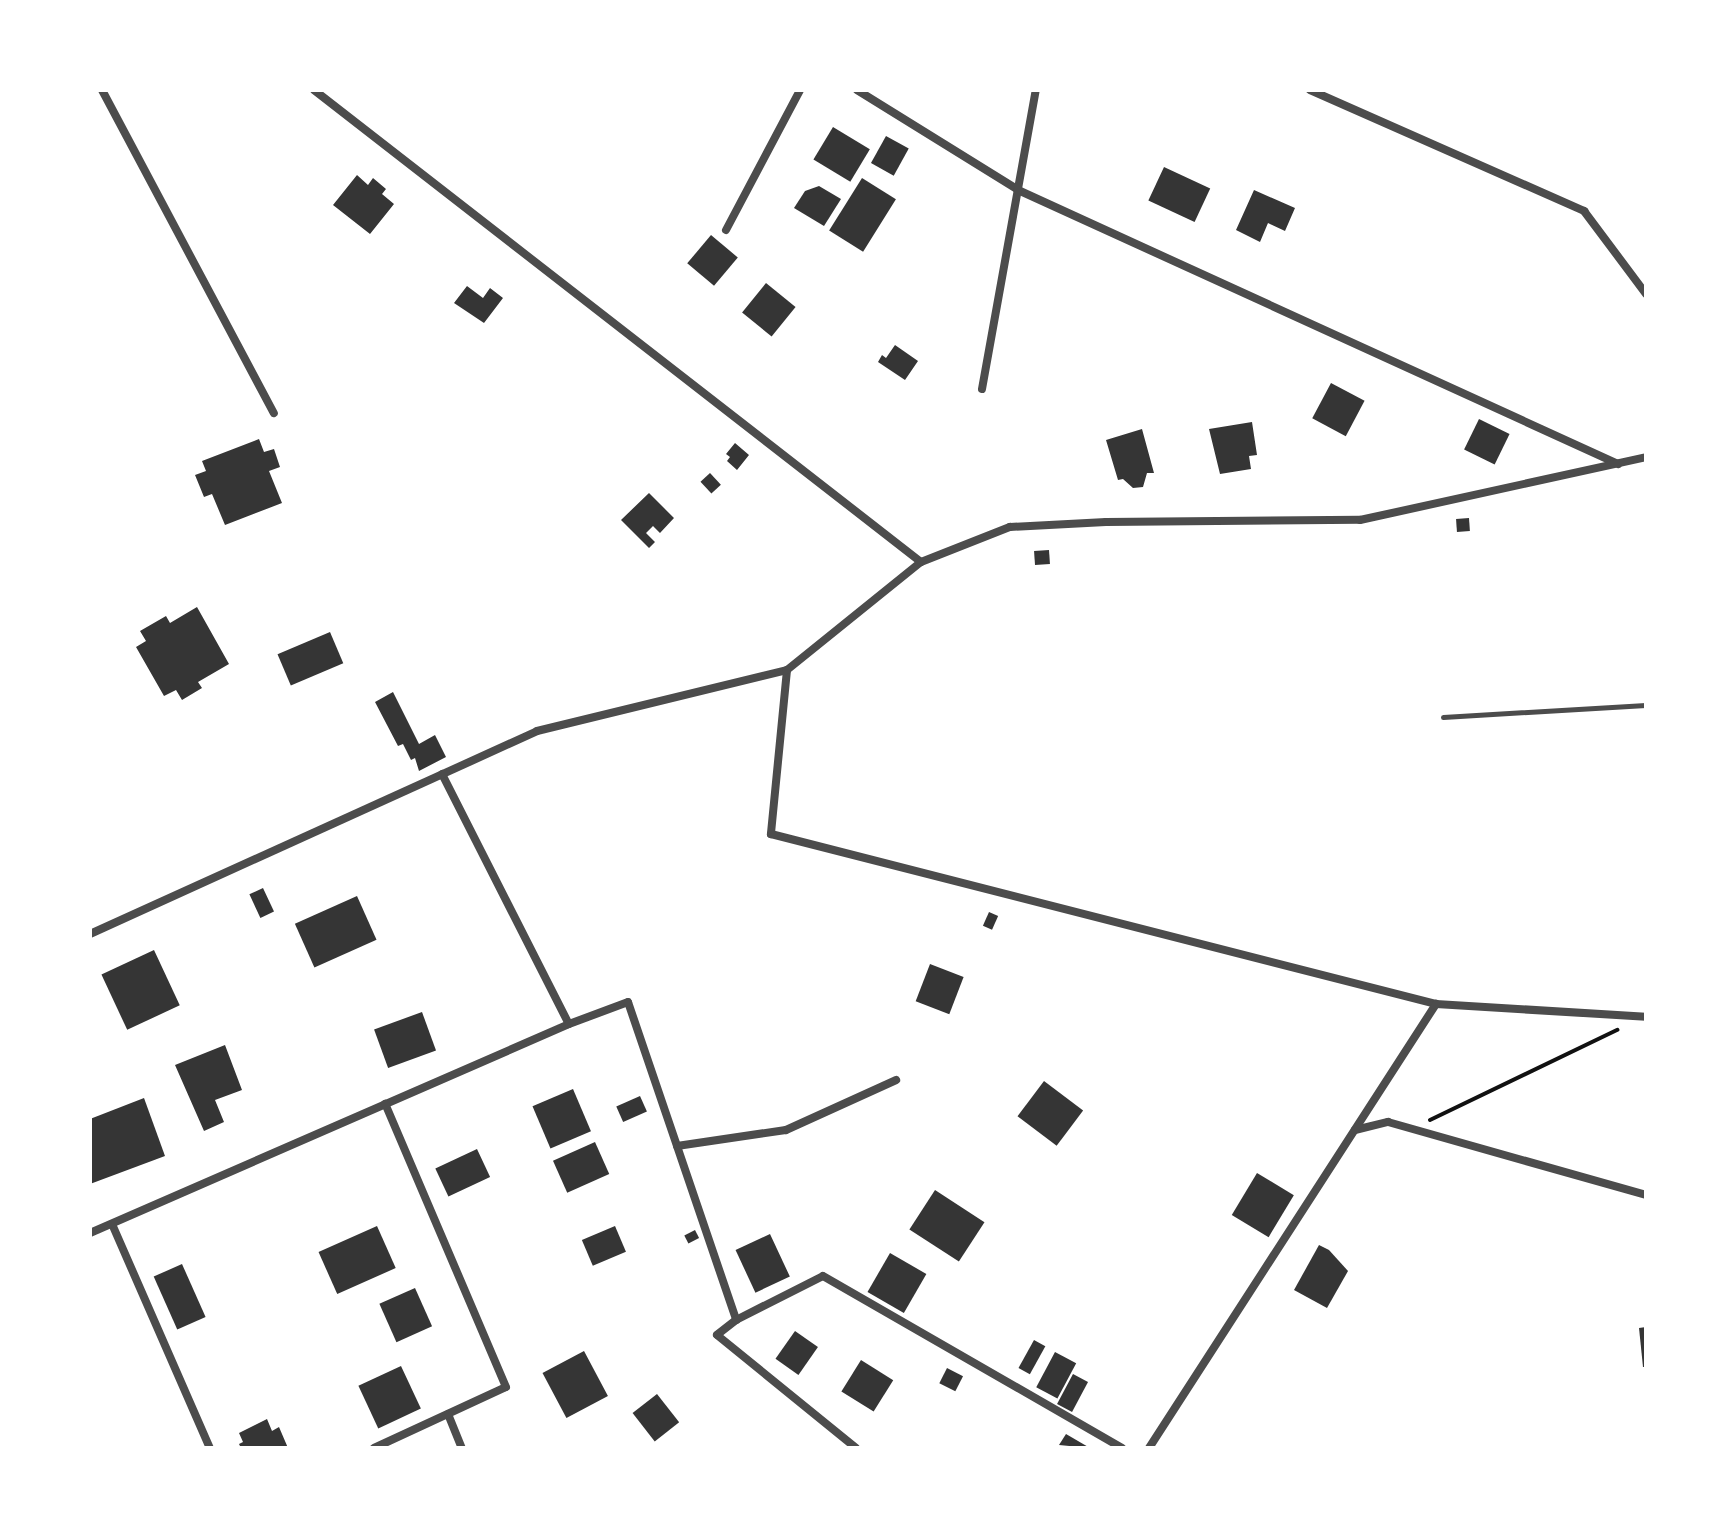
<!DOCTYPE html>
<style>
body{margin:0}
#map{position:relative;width:1736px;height:1538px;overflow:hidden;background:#fff;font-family:Poppins,sans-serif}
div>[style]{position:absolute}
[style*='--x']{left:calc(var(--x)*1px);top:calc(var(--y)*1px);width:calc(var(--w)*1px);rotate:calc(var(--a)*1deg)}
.building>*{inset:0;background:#353535;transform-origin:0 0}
.path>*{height:4px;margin:-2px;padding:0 2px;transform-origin:2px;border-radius:2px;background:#111}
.service>*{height:5px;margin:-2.5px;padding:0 2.5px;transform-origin:2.5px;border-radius:2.5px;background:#4c4c4c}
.minor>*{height:8px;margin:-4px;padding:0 4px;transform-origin:4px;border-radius:4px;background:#4c4c4c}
span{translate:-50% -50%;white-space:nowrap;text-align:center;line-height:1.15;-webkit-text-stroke:6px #fff;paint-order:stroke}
.frame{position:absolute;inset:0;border:92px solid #fff;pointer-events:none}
</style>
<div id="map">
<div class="building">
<i style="left:833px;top:127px;width:43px;height:38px;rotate:31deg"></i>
<i style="left:886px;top:136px;width:26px;height:31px;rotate:29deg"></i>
<i style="left:1164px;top:167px;width:51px;height:37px;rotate:25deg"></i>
<i style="clip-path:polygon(357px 175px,368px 185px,373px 178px,386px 189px,382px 194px,394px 204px,370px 234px,333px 205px)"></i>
<i style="left:862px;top:178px;width:40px;height:62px;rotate:32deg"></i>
<i style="clip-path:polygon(819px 186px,841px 199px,824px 226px,794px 208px,805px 191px)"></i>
<i style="clip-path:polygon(1254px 190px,1295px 208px,1285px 231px,1268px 223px,1260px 242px,1236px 230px)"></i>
<i style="left:711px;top:235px;width:35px;height:37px;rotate:40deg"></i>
<i style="left:766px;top:283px;width:38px;height:38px;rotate:39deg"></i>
<i style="clip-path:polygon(467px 286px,483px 298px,490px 288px,503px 298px,484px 323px,454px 303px)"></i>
<i style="clip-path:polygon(895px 345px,918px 361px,905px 380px,878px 362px,882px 355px,886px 358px)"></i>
<i style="left:1331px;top:383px;width:38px;height:40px;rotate:28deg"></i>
<i style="left:1479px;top:419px;width:34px;height:34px;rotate:26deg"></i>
<i style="clip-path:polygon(1252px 422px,1257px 455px,1249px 456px,1251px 469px,1220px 474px,1209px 429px)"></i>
<i style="clip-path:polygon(1142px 429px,1154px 473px,1147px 473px,1143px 487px,1133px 488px,1123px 479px,1118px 480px,1106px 440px)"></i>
<i style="clip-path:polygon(259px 439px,264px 452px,274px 449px,280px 467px,269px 471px,282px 503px,225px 525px,212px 494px,204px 497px,195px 475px,206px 471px,202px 461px)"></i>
<i style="clip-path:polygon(735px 443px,749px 455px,737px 470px,727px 461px,730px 457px,726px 454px)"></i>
<i style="left:710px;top:473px;width:16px;height:13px;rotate:47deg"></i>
<i style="clip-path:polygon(649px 493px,674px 518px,660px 533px,653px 526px,646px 533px,655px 542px,649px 548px,621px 520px)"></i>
<i style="left:1469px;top:518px;width:13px;height:13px;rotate:86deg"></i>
<i style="left:1049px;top:550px;width:14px;height:15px;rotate:86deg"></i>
<i style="clip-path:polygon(197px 607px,229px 664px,198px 682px,202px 688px,182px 700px,176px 690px,164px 696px,136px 647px,146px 641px,140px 631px,166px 616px,170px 623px)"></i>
<i style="left:330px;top:632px;width:34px;height:57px;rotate:67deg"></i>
<i style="clip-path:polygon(393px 692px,419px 744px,435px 735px,446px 757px,419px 771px,415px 758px,411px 760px,403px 744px,398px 746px,375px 702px)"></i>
<i style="left:263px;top:888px;width:26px;height:15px;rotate:65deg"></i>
<i style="left:357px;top:896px;width:48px;height:68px;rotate:66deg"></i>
<i style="left:989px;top:912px;width:10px;height:15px;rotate:24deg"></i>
<i style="left:154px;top:950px;width:61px;height:58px;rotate:65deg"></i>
<i style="left:930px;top:964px;width:36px;height:40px;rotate:21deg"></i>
<i style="left:422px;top:1012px;width:41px;height:51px;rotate:70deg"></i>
<i style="clip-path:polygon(225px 1045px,242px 1090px,215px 1100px,224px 1122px,204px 1131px,175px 1065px)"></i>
<i style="left:1044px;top:1081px;width:49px;height:44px;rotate:37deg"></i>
<i style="left:573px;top:1089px;width:46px;height:44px;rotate:67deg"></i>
<i style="left:640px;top:1096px;width:17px;height:26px;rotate:66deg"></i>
<i style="clip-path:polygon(144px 1098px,165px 1156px,90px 1184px,90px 1119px)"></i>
<i style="left:595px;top:1142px;width:35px;height:46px;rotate:66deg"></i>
<i style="left:477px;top:1149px;width:31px;height:46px;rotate:65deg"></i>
<i style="left:1257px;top:1173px;width:43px;height:49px;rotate:31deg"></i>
<i style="left:935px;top:1190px;width:59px;height:47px;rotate:33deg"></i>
<i style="left:377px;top:1226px;width:46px;height:64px;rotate:66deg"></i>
<i style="left:615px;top:1226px;width:28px;height:36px;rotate:67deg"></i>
<i style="left:695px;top:1230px;width:9px;height:12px;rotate:63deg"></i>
<i style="left:770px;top:1234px;width:47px;height:38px;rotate:65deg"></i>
<i style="clip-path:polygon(1319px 1245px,1329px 1250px,1348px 1271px,1327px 1308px,1294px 1290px)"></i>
<i style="left:890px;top:1253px;width:42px;height:45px;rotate:30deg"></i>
<i style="left:182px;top:1264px;width:58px;height:31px;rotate:66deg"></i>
<i style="left:415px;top:1288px;width:42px;height:39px;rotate:66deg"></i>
<i style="clip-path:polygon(1646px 1327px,1646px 1367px,1643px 1367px,1639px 1328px)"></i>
<i style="left:795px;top:1331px;width:28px;height:34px;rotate:35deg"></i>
<i style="left:1034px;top:1340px;width:13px;height:32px;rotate:29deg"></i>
<i style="left:584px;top:1351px;width:51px;height:47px;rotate:62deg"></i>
<i style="left:1055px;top:1352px;width:24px;height:40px;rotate:28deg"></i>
<i style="left:861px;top:1360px;width:38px;height:37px;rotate:32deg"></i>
<i style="left:401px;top:1366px;width:47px;height:47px;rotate:65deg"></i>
<i style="left:947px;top:1368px;width:18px;height:17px;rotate:27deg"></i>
<i style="left:1073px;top:1374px;width:17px;height:34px;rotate:28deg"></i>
<i style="left:657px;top:1394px;width:36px;height:31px;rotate:52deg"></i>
<i style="clip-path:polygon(267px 1419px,272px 1431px,279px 1427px,288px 1448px,241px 1448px,239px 1444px,243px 1442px,239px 1433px)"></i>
<i style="clip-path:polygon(1066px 1434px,1090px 1448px,1059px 1445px)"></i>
</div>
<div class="path">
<i style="--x:1430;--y:1120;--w:208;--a:-25.7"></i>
</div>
<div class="service">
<i style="--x:1443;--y:717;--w:203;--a:-3.4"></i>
</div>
<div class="minor">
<i style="--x:102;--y:90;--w:366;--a:62"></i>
<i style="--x:314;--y:90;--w:769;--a:37.87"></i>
<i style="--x:857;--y:90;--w:190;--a:31.8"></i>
<i style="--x:1018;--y:190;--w:660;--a:24.54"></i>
<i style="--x:1310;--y:90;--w:300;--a:23.8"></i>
<i style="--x:1584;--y:211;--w:104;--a:53.2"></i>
<i style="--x:726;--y:230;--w:158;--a:-62.1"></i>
<i style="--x:982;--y:389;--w:304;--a:-79.8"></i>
<i style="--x:787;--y:670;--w:165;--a:95.6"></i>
<i style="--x:771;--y:834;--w:686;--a:14.34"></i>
<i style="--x:1436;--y:1004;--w:210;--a:3.5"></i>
<i style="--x:442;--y:774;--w:280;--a:63.1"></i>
<i style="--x:90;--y:934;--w:491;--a:-24.4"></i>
<i style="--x:537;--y:731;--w:257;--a:-13.7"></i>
<i style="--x:787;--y:670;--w:172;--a:-38.9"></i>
<i style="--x:921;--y:562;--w:96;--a:-21.5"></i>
<i style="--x:1010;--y:527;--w:96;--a:-3"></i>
<i style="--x:1106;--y:522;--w:254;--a:-0.5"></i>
<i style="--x:1360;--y:520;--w:293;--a:-12.4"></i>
<i style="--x:1355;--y:1130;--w:34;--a:-14"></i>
<i style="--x:1388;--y:1122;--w:268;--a:15.8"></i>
<i style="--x:677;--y:1146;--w:110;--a:-8.4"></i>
<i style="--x:786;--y:1130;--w:121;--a:-24.4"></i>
<i style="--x:112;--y:1224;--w:244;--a:66.4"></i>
<i style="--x:90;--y:1233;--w:523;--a:-23.57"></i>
<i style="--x:569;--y:1024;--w:63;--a:-20.4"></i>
<i style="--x:628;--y:1002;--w:336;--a:71.2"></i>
<i style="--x:736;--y:1320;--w:24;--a:142"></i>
<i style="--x:717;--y:1335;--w:179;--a:39.1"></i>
<i style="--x:736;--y:1320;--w:97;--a:-26.8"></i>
<i style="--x:823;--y:1276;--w:345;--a:29.9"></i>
<i style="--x:448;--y:1414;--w:37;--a:68"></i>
<i style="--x:374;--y:1448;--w:145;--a:-24.8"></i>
<i style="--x:506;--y:1387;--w:308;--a:-113.1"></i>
<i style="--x:1149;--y:1448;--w:529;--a:-57.12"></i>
</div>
<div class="frame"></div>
</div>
